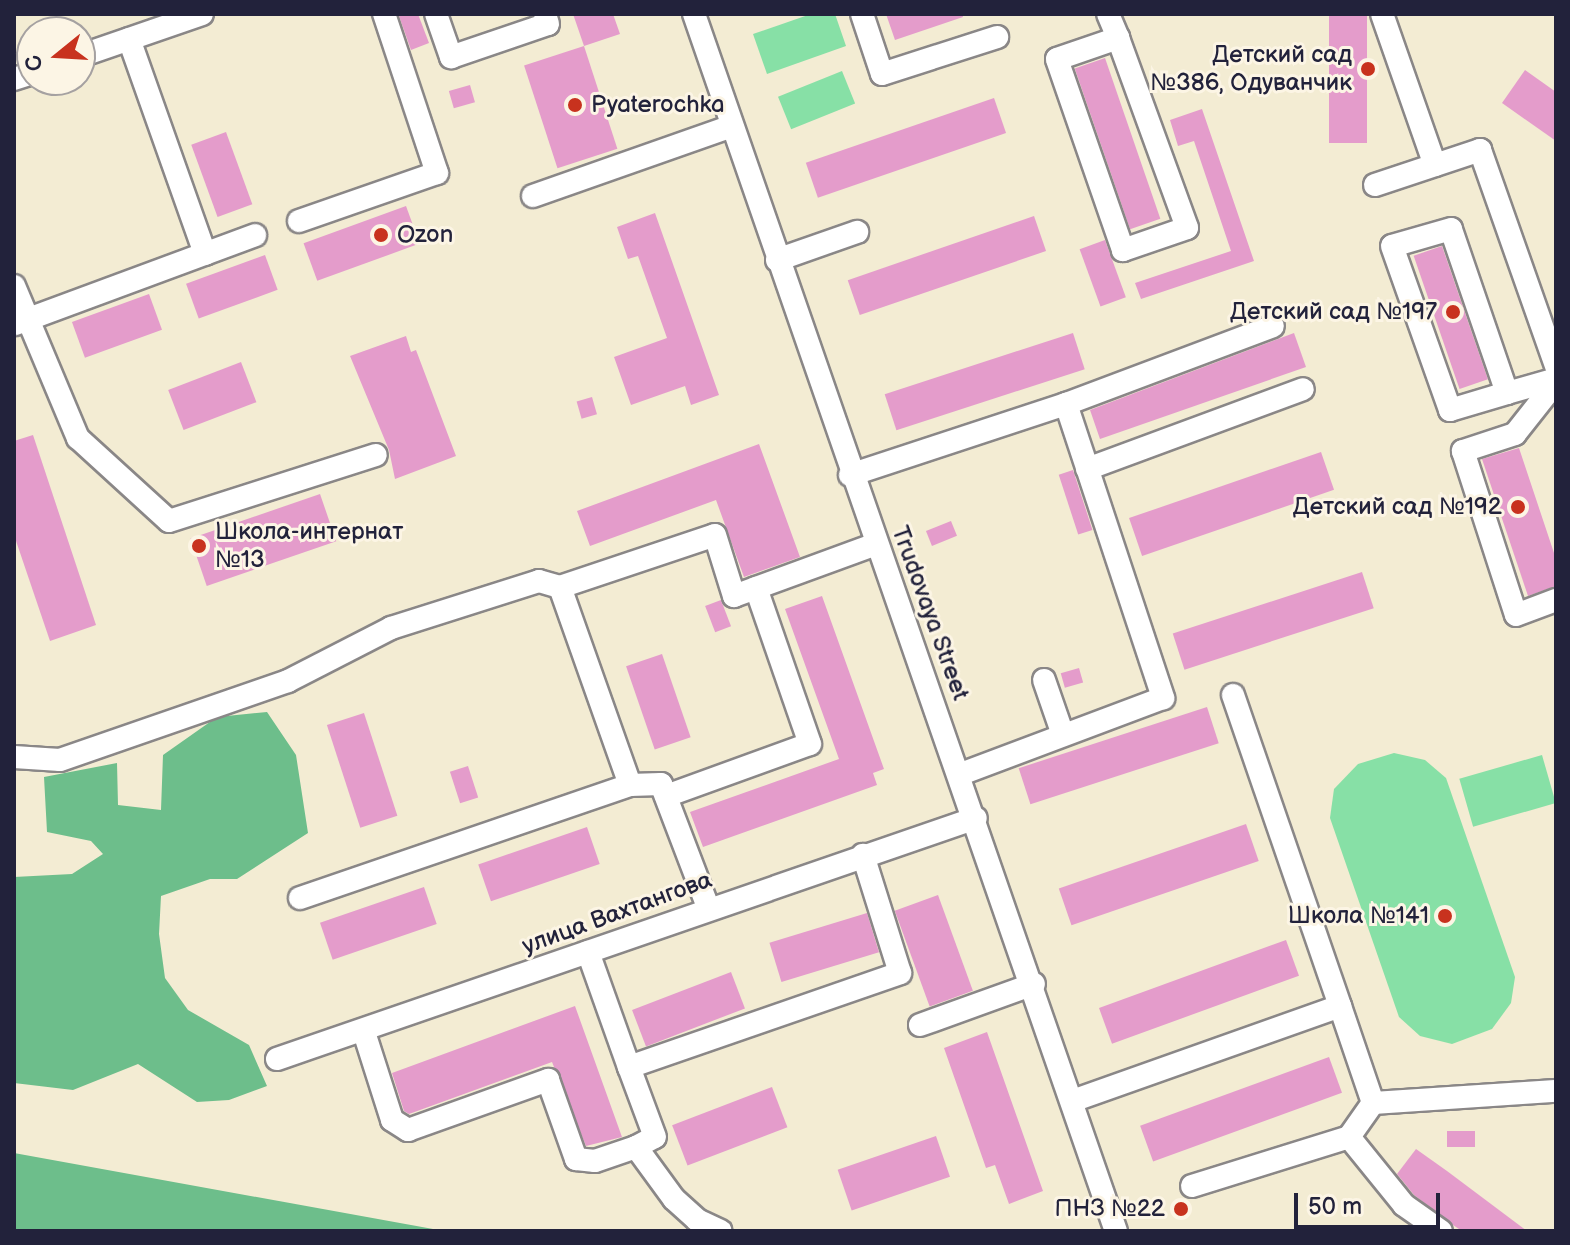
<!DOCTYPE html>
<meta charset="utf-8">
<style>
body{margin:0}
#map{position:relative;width:1570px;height:1245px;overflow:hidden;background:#f3ecd3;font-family:"Balsamiq Sans",sans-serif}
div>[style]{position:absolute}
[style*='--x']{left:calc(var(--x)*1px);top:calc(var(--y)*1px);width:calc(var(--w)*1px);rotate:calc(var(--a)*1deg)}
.green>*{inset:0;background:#87e0a6;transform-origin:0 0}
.forest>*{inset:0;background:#6dbe8b}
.building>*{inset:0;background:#e49ccb;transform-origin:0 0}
.roads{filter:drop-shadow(2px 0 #8a8787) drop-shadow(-2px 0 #8a8787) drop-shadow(0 2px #8a8787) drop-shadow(0 -2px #8a8787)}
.minor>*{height:22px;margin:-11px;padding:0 11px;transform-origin:11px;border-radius:11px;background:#fff}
.dots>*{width:22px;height:22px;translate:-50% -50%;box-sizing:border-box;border:4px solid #fcf5e5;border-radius:50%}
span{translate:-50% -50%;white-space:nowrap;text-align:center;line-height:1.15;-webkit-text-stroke:6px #fcf5e5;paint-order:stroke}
.poi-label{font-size:24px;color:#22223b}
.right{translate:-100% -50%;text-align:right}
.left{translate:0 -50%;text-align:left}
.street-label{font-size:24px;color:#22223b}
.frame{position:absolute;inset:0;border:16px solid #22223b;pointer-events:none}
.north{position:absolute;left:16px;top:16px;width:80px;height:80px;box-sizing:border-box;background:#fcf5e5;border:2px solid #a5a1a1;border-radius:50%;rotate:252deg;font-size:22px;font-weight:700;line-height:32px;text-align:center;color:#22223b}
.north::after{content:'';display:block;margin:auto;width:28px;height:36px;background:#c8321e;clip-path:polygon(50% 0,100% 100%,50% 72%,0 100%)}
.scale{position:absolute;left:1294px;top:1193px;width:146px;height:36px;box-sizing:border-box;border:4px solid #22223b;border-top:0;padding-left:10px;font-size:24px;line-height:28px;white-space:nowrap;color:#22223b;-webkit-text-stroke:6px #fcf5e5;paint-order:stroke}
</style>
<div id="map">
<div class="green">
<i style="clip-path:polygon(811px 14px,835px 14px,846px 46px,767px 74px,753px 34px)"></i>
<i style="left:842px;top:71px;width:35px;height:69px;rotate:68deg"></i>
<i style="clip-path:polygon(1394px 753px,1425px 760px,1446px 778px,1515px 977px,1511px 1003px,1492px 1029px,1452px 1044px,1420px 1036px,1399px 1017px,1330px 818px,1334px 789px,1358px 764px)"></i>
<i style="left:1542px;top:755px;width:50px;height:86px;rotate:74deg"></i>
</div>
<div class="forest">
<i style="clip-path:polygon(267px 712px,296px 755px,308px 833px,237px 879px,210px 879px,161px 896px,159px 934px,165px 978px,188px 1010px,249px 1045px,267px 1086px,229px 1100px,197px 1102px,138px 1064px,73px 1090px,14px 1083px,14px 877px,72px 874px,103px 854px,91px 841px,47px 832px,44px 777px,117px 763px,118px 805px,161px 810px,163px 755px,217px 717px)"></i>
<i style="clip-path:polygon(14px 1153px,433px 1229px,440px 1231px,14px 1231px)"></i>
</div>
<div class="building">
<i style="clip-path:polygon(418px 14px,429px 43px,411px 50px,399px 16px)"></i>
<i style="clip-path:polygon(573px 14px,613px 14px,620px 34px,584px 46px)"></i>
<i style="clip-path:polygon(886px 14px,962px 14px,963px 17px,895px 40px)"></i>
<i style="left:1329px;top:14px;width:38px;height:129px"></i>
<i style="left:584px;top:46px;width:108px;height:63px;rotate:72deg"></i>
<i style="left:1105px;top:58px;width:170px;height:32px;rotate:71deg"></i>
<i style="clip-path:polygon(1525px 70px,1556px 92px,1556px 141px,1502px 103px)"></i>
<i style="left:470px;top:85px;width:18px;height:22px;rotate:74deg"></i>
<i style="left:994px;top:98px;width:37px;height:199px;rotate:71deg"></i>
<i style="clip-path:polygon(1202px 109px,1254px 261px,1141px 299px,1135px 283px,1231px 251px,1194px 141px,1178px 146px,1170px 120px)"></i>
<i style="left:226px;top:132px;width:77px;height:37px;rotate:70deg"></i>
<i style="left:406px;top:206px;width:40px;height:109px;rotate:70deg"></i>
<i style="clip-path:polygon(655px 213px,719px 395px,691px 405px,685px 386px,631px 405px,614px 357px,667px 338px,638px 256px,628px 259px,617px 227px)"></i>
<i style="left:1034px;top:216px;width:37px;height:197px;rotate:71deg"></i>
<i style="left:1105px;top:240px;width:61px;height:27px;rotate:70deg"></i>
<i style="left:1442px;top:246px;width:141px;height:30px;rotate:71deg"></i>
<i style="left:265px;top:255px;width:37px;height:84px;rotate:70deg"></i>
<i style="left:149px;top:294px;width:38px;height:82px;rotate:70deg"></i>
<i style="left:1073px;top:333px;width:38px;height:198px;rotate:72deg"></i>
<i style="clip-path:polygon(1294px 333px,1306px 367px,1100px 439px,1090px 410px)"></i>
<i style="clip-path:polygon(406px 336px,411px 352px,416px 350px,456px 456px,395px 479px,389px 450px,350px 356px)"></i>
<i style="left:241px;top:362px;width:43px;height:78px;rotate:69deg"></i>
<i style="left:592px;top:397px;width:18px;height:16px;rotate:74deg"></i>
<i style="clip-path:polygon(33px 435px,96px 625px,50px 641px,14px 535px,14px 441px)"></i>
<i style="clip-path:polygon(759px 444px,800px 557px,744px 577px,716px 500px,590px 546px,577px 511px)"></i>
<i style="clip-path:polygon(1519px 448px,1556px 559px,1556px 586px,1528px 596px,1482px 459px)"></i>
<i style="left:1321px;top:452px;width:40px;height:203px;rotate:71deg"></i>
<i style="left:1073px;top:470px;width:63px;height:15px;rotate:72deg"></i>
<i style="left:320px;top:494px;width:50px;height:137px;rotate:71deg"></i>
<i style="left:951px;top:521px;width:16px;height:27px;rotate:68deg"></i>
<i style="left:1362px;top:572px;width:38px;height:199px;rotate:72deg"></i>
<i style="clip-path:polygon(822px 596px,884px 769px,873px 773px,877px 785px,703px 847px,690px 812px,839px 759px,785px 609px)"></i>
<i style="left:721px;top:600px;width:28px;height:17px;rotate:69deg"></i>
<i style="left:662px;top:654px;width:88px;height:38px;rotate:71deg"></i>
<i style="left:1079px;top:668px;width:15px;height:19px;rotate:74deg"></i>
<i style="left:1207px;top:707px;width:38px;height:198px;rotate:72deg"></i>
<i style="left:364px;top:713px;width:108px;height:39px;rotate:72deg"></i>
<i style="left:468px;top:766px;width:33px;height:19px;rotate:72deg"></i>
<i style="left:1246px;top:824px;width:39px;height:198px;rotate:71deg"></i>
<i style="left:587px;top:827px;width:39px;height:115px;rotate:71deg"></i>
<i style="left:424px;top:887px;width:39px;height:110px;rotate:71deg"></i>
<i style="left:938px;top:895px;width:102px;height:46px;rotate:70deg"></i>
<i style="left:867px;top:913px;width:41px;height:102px;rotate:73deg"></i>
<i style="left:1286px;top:940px;width:38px;height:199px;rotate:70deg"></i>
<i style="left:731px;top:972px;width:39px;height:106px;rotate:69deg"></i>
<i style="clip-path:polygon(575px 1006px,622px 1137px,586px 1146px,552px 1062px,409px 1114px,404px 1111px,392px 1073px)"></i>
<i style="clip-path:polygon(987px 1032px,1043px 1191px,1009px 1204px,995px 1165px,986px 1168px,944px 1048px)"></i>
<i style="left:1329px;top:1057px;width:38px;height:201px;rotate:70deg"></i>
<i style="left:772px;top:1087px;width:43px;height:107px;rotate:69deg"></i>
<i style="left:1447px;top:1131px;width:28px;height:16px"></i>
<i style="left:936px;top:1136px;width:43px;height:104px;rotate:71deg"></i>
<i style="clip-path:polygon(1416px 1149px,1447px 1171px,1527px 1231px,1462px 1231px,1453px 1225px,1414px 1195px,1397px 1174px)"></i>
</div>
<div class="roads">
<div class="minor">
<i style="--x:436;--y:14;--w:46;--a:70.8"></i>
<i style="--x:451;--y:57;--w:102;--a:-18.8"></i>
<i style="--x:548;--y:24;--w:10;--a:-107"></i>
<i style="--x:694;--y:14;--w:1288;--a:70.88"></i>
<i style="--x:862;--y:14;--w:63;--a:71.6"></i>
<i style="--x:882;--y:74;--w:121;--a:-17.8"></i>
<i style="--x:1108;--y:14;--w:26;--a:67"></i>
<i style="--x:1118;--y:38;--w:202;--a:70"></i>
<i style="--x:1187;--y:228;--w:68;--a:161"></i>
<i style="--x:1123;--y:250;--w:202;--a:-109.1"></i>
<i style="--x:1057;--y:59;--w:65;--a:-19"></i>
<i style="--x:1382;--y:14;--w:160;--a:70.7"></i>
<i style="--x:129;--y:39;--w:228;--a:70.5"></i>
<i style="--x:80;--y:56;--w:129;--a:-19"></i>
<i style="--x:14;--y:79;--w:19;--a:-18"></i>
<i style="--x:1375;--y:185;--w:111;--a:-18.4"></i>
<i style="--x:1480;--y:150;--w:229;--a:70.6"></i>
<i style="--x:533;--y:196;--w:211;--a:-19.4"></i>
<i style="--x:299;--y:221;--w:146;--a:-19.2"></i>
<i style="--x:437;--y:173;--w:168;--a:-108.4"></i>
<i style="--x:777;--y:260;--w:85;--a:-19.3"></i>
<i style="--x:14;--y:286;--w:165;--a:67.2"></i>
<i style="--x:78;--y:438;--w:123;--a:42.4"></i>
<i style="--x:169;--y:521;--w:217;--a:-17.7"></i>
<i style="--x:15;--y:324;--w:256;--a:-20.3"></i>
<i style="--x:1556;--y:382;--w:66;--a:128.3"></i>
<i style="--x:1515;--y:434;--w:55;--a:161.9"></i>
<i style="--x:1463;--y:451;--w:172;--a:72.1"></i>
<i style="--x:1516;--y:615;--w:43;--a:-20.6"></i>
<i style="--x:1507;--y:393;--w:173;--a:-108.9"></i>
<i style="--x:1451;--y:229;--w:61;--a:163.9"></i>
<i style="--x:1392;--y:246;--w:174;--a:70.5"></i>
<i style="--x:1450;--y:410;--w:59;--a:-16.6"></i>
<i style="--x:1507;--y:393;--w:51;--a:-15.9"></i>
<i style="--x:1066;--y:404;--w:221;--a:-20.6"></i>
<i style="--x:1087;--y:469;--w:230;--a:-20.3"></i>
<i style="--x:850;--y:475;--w:227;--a:-18.2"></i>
<i style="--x:1066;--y:404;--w:310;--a:71.7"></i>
<i style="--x:1163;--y:698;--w:216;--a:159.4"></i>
<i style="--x:560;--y:587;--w:210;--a:70.5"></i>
<i style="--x:630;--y:785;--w:31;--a:-2"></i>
<i style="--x:661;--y:784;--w:132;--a:69.1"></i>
<i style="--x:1044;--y:680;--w:58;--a:70.9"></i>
<i style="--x:1233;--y:695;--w:329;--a:71"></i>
<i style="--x:14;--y:757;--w:46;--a:3.7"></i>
<i style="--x:60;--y:760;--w:241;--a:-19.1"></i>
<i style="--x:288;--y:681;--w:116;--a:-27.2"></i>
<i style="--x:391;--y:628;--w:155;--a:-17.6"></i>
<i style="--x:539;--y:581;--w:22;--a:16"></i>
<i style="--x:560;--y:587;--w:163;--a:-18.5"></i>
<i style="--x:715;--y:535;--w:64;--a:72.7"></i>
<i style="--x:734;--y:596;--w:151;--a:-20.1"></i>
<i style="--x:666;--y:796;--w:153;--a:-19.9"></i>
<i style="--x:810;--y:744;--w:165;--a:-109.1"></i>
<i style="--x:300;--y:898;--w:349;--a:-18.9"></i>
<i style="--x:588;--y:952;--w:122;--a:70.4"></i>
<i style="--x:920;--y:1025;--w:121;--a:-19.8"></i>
<i style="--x:364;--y:1032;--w:92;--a:72.3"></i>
<i style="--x:392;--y:1120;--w:19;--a:32"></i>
<i style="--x:408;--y:1130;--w:149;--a:-19.7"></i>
<i style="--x:548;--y:1080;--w:84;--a:70.5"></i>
<i style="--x:576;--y:1159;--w:19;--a:6"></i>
<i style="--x:595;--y:1161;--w:43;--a:-18.9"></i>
<i style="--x:636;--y:1147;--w:21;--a:-28"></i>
<i style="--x:655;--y:1137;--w:75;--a:-110.4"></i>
<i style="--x:629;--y:1067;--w:287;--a:-19.1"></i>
<i style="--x:900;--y:973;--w:124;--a:-107.4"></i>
<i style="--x:277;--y:1059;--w:739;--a:-19.02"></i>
<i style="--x:1075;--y:1100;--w:281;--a:-19.5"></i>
<i style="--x:1340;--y:1006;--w:102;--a:71.2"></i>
<i style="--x:1373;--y:1103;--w:183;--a:-3.8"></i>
<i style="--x:1349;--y:1137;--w:87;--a:51"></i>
<i style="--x:1404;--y:1205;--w:45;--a:35.1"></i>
<i style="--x:636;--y:1147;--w:64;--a:53.8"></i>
<i style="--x:674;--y:1199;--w:31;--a:42"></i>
<i style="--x:697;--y:1220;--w:26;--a:25"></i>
<i style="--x:1192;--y:1186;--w:164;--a:-17.3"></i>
<i style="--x:1349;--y:1137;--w:42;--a:-54.8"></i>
</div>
</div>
<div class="dots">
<i style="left:1368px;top:69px;background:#c8321e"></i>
<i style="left:575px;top:105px;background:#c8321e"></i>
<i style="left:381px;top:235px;background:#c8321e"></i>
<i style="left:1453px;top:312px;background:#c8321e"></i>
<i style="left:1518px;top:507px;background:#c8321e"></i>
<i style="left:199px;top:546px;background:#c8321e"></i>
<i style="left:1445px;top:916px;background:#c8321e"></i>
<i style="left:1181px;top:1209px;background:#c8321e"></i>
</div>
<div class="poi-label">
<span class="right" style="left:1352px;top:69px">Детский сад<br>№386, Одуванчик</span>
<span class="left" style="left:591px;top:105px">Pyaterochka</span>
<span class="left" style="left:397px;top:235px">Ozon</span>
<span class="right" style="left:1437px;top:312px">Детский сад №197</span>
<span class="right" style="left:1502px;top:507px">Детский сад №192</span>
<span class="left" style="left:215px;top:546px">Школа-интернат<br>№13</span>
<span class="right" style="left:1429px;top:916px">Школа №141</span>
<span class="right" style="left:1165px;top:1209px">ПНЗ №22</span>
</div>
<div class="street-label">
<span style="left:930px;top:613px;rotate:70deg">Trudovaya Street</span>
<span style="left:617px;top:913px;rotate:-20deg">улица Вахтангова</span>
</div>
<div class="frame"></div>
<div class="north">С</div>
<div class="scale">50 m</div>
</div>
